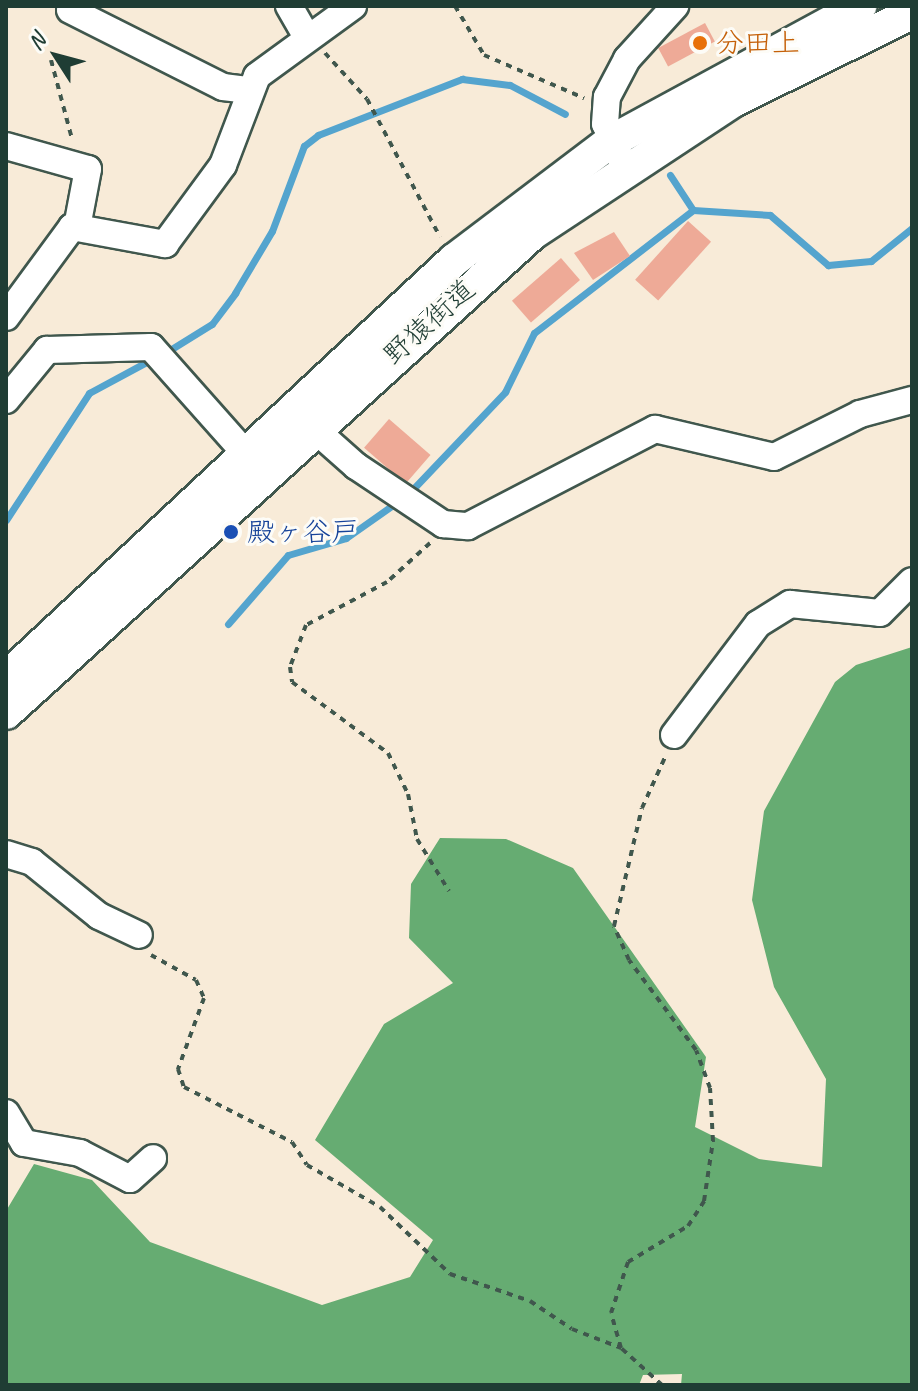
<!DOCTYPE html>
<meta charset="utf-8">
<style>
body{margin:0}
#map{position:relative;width:918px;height:1391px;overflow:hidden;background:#f8ebd8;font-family:Caveat,"Klee One",sans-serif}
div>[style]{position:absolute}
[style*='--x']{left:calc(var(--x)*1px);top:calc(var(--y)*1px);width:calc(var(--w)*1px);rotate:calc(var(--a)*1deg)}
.forest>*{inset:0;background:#66ac72}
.stream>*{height:7px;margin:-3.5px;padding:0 3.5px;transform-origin:3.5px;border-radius:3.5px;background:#54a4ce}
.building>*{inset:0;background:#eeaa97;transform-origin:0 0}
.path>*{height:4px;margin-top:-2px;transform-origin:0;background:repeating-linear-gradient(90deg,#40574d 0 6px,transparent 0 12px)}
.roads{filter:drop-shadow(2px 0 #40574d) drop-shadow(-2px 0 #40574d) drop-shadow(0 2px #40574d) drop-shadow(0 -2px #40574d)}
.minor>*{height:26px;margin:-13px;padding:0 13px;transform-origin:13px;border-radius:13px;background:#fff}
.major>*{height:32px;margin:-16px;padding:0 16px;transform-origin:16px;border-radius:16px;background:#fff}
.dots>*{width:22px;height:22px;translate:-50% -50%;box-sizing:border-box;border:4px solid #fdfcf7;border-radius:50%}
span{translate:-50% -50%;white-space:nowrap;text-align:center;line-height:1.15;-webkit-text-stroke:6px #fdfcf7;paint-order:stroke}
.food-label{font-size:28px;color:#c56008}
.left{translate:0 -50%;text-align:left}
.street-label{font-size:28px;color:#1f3d34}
.transit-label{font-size:28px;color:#164399}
.frame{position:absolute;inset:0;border:8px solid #1f3d34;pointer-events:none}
.north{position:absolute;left:16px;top:16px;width:80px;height:80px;-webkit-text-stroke:6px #fdfcf7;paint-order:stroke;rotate:306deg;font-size:22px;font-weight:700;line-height:32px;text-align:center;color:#1f3d34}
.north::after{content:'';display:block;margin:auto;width:28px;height:36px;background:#1f3d34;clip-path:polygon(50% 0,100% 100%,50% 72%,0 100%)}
</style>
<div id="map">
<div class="forest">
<i style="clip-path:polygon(912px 647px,912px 1385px,681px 1385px,682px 1374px,643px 1375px,639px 1385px,6px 1385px,6px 1211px,34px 1164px,92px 1180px,150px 1242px,322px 1305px,410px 1277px,433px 1240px,315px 1140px,384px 1024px,453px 983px,409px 938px,411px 884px,440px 838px,506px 839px,573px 868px,706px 1057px,695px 1127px,759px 1159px,822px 1167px,826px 1079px,774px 987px,752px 900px,764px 811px,835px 682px,856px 665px)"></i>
</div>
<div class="stream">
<i style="--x:670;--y:175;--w:42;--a:56.7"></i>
<i style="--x:693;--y:210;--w:77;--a:3.7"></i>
<i style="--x:770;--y:215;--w:77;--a:40.8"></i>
<i style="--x:828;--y:265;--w:43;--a:-5.3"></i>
<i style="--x:871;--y:261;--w:53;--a:-38.8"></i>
<i style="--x:165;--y:353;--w:55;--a:-31.7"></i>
<i style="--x:212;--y:324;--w:39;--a:-53"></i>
<i style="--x:235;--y:293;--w:72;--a:-59.2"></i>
<i style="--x:272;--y:231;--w:91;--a:-69.4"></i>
<i style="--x:304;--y:146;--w:18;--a:-38"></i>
<i style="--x:318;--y:135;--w:155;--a:-21.3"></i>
<i style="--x:462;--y:79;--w:48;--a:7.1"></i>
<i style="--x:510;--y:85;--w:62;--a:27.8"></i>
<i style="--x:413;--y:489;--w:134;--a:-46.5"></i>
<i style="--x:505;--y:392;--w:66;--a:-63.8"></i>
<i style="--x:534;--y:333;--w:201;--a:-37.7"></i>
<i style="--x:6;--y:520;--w:152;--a:-56.8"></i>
<i style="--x:89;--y:393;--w:74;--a:-28.3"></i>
<i style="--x:228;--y:624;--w:91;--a:-49"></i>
<i style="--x:288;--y:555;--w:60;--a:-16.3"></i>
<i style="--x:346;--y:538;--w:57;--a:-35.1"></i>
</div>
<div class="building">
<i style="left:705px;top:23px;width:21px;height:53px;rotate:62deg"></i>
<i style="left:688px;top:221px;width:31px;height:79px;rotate:42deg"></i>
<i style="clip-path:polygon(614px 232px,630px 256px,593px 280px,574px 253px)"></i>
<i style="left:561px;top:258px;width:29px;height:65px;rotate:49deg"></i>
<i style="left:389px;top:419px;width:55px;height:38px;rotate:41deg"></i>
</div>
<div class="path">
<i style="--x:455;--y:6;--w:57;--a:59.4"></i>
<i style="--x:484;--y:55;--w:109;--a:23.3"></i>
<i style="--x:325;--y:53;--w:62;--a:47.6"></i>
<i style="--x:367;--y:99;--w:156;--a:62.1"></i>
<i style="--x:51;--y:60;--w:82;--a:75.1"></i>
<i style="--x:430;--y:543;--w:58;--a:137.8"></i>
<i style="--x:387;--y:582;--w:92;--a:152"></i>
<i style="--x:306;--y:625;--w:45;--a:110.9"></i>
<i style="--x:290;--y:667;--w:15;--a:82"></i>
<i style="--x:292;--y:682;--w:119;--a:36.5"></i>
<i style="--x:388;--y:753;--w:46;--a:64"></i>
<i style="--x:408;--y:794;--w:46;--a:78.7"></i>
<i style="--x:417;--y:839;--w:61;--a:58.4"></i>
<i style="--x:151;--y:955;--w:51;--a:29.1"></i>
<i style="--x:196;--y:980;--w:20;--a:66"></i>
<i style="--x:204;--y:998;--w:76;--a:110.1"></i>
<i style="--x:178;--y:1069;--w:19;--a:72"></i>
<i style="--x:184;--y:1087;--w:121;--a:27"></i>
<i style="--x:292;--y:1142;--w:27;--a:57"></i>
<i style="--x:307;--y:1165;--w:84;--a:29.9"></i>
<i style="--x:380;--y:1207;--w:97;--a:43.7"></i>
<i style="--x:450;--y:1274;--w:84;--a:18.6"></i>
<i style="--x:530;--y:1301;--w:50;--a:33.7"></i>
<i style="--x:572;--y:1329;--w:53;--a:21.2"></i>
<i style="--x:662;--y:1385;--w:55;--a:-137.9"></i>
<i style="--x:621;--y:1348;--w:36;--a:-106"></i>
<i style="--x:611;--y:1313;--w:54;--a:-71.6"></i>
<i style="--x:628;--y:1262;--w:70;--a:-31"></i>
<i style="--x:688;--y:1226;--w:30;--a:-57"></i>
<i style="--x:704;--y:1201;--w:61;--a:-81.5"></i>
<i style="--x:713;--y:1141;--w:53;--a:-93.2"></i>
<i style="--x:710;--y:1088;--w:40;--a:-110.2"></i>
<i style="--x:696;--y:1050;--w:112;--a:-126.7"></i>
<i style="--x:629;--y:960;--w:37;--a:-114"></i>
<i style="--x:614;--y:926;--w:121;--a:-76.7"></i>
<i style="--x:642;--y:808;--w:58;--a:-65.6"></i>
</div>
<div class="roads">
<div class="minor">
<i style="--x:289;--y:6;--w:32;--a:60"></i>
<i style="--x:70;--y:10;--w:171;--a:26.7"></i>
<i style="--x:223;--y:87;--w:24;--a:7"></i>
<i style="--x:6;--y:146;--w:85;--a:15.7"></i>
<i style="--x:88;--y:169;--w:59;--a:100.7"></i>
<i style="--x:620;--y:157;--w:36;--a:-114"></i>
<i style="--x:605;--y:124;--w:27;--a:-86"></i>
<i style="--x:607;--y:97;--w:43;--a:-62.2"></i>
<i style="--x:627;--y:59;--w:72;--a:-47.8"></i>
<i style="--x:6;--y:317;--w:112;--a:-53.7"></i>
<i style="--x:72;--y:227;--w:95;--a:10.4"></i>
<i style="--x:165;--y:244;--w:98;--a:-53.7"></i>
<i style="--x:223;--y:165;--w:95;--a:-69.1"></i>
<i style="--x:257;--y:76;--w:119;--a:-36.1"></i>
<i style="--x:6;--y:400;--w:65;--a:-50.6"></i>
<i style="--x:47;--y:350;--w:104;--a:-1.7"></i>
<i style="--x:151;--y:347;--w:144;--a:48.4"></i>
<i style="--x:303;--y:419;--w:71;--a:41.6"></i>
<i style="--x:356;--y:466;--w:105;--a:33.7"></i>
<i style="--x:443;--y:524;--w:25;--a:5"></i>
<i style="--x:468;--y:526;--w:211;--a:-27.4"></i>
<i style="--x:655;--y:429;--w:122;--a:13.2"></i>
<i style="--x:774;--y:457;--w:96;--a:-26.6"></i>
<i style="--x:860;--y:414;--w:54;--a:-15.1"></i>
<i style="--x:674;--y:735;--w:139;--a:-52.9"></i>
<i style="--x:758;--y:624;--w:38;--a:-32"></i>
<i style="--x:790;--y:604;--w:90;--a:5.7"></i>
<i style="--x:880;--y:613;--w:45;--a:-45"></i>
<i style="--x:6;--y:854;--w:27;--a:17"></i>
<i style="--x:32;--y:862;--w:86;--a:38.9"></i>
<i style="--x:99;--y:916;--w:44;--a:25.4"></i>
<i style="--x:6;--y:1113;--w:35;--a:59"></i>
<i style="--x:24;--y:1143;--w:57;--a:10.1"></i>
<i style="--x:80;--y:1153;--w:56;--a:27.5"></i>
<i style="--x:130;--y:1179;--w:31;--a:-42"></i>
</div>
<div class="major">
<i style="--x:6;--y:678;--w:613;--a:-43.02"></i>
<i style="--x:454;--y:260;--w:196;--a:-37.1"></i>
<i style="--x:610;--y:142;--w:285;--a:-28.5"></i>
<i style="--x:6;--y:713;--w:713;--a:-42.33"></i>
<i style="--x:533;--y:233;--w:242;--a:-33.4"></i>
<i style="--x:735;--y:100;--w:197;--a:-26.2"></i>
</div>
</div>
<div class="dots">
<i style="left:700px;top:43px;background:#e8710a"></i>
<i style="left:231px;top:532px;background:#1a4fb4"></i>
</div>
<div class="food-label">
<span class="left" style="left:716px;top:43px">分田上</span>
</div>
<div class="street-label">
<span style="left:429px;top:322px;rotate:-42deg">野猿街道</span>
</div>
<div class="transit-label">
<span class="left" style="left:247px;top:532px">殿ヶ谷戸</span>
</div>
<div class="frame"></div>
<div class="north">N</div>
</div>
